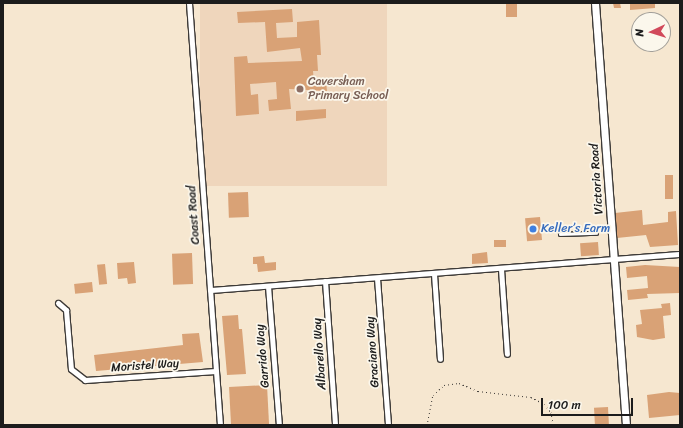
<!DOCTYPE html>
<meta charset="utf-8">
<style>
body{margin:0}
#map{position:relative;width:683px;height:428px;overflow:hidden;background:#f6e7d0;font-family:Sriracha,sans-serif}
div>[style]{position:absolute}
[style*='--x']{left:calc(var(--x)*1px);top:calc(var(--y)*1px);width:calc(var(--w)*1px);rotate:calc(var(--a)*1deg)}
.built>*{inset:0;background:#efd6bc;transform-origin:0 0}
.building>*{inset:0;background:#d9a276;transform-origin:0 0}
.path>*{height:1px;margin-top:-0.5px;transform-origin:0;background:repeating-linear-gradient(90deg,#3d3a37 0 1px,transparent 0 4px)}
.roads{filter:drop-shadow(1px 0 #3d3a37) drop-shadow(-1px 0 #3d3a37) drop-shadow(0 1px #3d3a37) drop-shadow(0 -1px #3d3a37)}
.lane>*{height:2.5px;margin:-1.25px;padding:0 1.25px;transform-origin:1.25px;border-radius:1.25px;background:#fff}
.street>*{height:5px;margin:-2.5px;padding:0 2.5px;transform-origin:2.5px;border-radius:2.5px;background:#fff}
.secondary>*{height:7px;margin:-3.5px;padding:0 3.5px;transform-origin:3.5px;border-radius:3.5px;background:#fff}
.dots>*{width:11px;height:11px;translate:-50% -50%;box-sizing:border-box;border:2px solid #fbf7ec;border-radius:50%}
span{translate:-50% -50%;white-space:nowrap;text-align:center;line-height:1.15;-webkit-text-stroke:3.5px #fbf7ec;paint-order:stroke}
.education-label{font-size:12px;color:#785e54}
.left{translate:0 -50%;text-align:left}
.street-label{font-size:12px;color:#1c1c1c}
.shop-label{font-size:12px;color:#366cbe}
.frame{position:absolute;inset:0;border:4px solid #1c1c1c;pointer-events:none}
.north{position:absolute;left:631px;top:12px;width:40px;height:40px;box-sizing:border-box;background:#fbf7ec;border:1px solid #a29f99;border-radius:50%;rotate:266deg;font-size:11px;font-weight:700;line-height:16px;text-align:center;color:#1c1c1c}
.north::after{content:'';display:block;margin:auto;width:14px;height:18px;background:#d1495b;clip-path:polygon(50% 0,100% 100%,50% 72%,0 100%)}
.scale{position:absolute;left:541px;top:398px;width:92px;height:18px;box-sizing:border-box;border:2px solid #1c1c1c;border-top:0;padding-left:5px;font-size:12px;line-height:14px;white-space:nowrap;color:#1c1c1c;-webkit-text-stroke:3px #fbf7ec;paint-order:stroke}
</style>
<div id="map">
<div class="built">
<i style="left:200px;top:3px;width:187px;height:183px"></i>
</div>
<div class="building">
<i style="left:506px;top:3px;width:11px;height:14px"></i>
<i style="clip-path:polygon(613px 3px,620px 3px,621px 8px,614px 8px)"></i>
<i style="clip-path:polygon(630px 3px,655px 3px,655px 8px,630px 10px)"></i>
<i style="clip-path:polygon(292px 9px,293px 22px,276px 23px,277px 38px,297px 37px,297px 22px,319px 20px,321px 55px,317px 55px,318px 71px,313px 71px,314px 83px,326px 82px,327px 91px,289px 89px,291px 109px,269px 111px,268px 100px,277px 99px,276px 82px,250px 84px,251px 95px,258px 94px,259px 114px,236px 116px,234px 57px,247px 56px,248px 63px,302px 61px,300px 48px,267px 52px,265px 22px,238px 23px,237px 12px)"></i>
<i style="clip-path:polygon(326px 109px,326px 118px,296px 121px,296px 111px)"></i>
<i style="left:665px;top:175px;width:8px;height:24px"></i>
<i style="left:248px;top:192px;width:25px;height:20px;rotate:88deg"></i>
<i style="clip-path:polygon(642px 210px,643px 225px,668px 222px,668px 212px,676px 211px,678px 245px,650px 247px,646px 235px,617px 238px,615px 213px)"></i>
<i style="left:540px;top:217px;width:23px;height:15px;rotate:85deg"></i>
<i style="left:506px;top:240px;width:7px;height:12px;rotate:90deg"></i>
<i style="left:598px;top:242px;width:13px;height:18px;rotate:86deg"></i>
<i style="clip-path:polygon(487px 252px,488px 263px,472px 264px,472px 254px)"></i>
<i style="left:192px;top:253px;width:31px;height:20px;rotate:88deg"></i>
<i style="clip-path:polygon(264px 256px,265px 263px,276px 262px,276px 270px,258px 272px,257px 264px,253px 264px,253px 257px)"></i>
<i style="clip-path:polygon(134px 262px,136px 283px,128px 284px,127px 278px,118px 279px,117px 263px)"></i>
<i style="left:105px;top:264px;width:20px;height:8px;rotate:84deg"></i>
<i style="clip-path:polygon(645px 265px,680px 267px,680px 293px,647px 294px,648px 298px,628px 300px,627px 290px,648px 288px,647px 276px,627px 278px,626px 267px)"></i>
<i style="left:92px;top:282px;width:10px;height:18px;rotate:84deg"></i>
<i style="clip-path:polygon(670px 303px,671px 315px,663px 316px,665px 338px,653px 340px,637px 337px,636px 325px,642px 324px,640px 310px,662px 308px,661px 304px)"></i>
<i style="clip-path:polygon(238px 315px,239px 329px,242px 329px,246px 374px,227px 375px,222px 316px)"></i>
<i style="clip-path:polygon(199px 333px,203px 362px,96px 371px,94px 355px,183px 345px,182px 334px)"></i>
<i style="left:267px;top:385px;width:40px;height:38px;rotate:87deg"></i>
<i style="clip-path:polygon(669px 392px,680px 393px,680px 415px,649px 418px,647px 395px)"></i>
<i style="left:608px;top:407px;width:18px;height:14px;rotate:87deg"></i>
</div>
<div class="path">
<i style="--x:427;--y:425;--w:31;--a:-79"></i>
<i style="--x:433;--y:395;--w:15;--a:-42"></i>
<i style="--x:444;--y:385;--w:15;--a:-8"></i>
<i style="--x:459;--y:383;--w:21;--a:23"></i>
<i style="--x:478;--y:391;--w:53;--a:6.5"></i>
<i style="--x:531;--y:397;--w:15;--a:28"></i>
<i style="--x:544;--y:404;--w:11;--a:49"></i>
<i style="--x:551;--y:412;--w:13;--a:81"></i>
</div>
<div class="roads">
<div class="lane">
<i style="--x:560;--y:234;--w:36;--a:-2"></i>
</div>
<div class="street">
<i style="--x:189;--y:3;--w:423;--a:85.8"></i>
<i style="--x:501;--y:269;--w:85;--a:86"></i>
<i style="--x:434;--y:274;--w:85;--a:86"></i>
<i style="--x:377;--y:278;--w:147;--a:85.7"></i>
<i style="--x:325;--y:281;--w:144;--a:86"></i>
<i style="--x:268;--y:286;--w:139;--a:85.5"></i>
<i style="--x:210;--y:290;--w:471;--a:-4.4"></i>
<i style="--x:58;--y:303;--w:11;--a:41"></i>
<i style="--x:66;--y:310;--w:59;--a:85.2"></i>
<i style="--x:71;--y:369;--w:18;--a:38"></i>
<i style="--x:85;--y:380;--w:131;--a:-3.9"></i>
</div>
<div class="secondary">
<i style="--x:595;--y:3;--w:423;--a:85.8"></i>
</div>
</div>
<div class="dots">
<i style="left:300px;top:89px;background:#8d6e63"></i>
<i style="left:533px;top:229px;background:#3f7fe0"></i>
</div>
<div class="education-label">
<span class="left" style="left:308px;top:89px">Caversham<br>Primary School</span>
</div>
<div class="street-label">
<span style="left:597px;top:179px;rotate:-94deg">Victoria Road</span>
<span style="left:194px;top:215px;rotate:-94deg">Coast Road</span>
<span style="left:373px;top:352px;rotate:-94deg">Graciano Way</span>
<span style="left:320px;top:354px;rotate:-94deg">Albarello Way</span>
<span style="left:263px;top:356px;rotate:-95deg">Garrido Way</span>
<span style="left:145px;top:366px;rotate:-4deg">Moristel Way</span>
</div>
<div class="shop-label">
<span class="left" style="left:541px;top:229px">Keller’s Farm</span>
</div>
<div class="frame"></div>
<div class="north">N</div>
<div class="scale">100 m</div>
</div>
